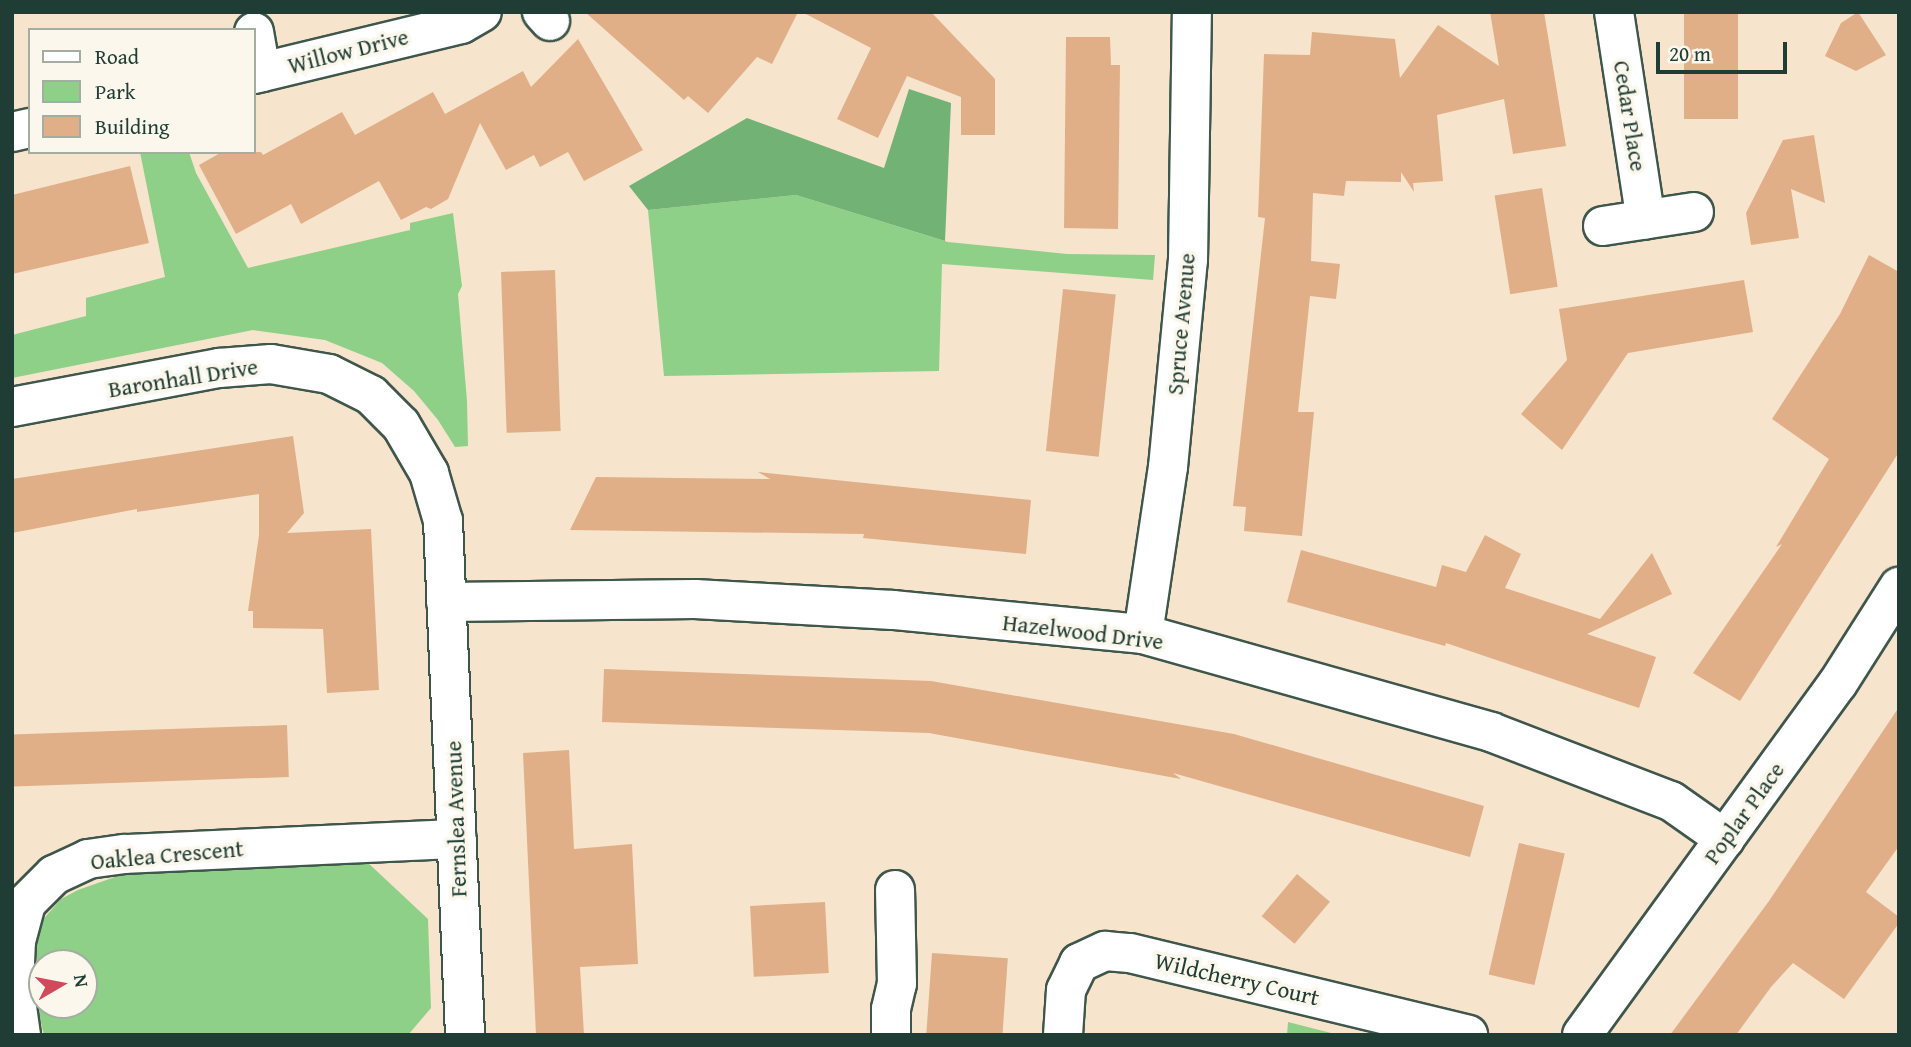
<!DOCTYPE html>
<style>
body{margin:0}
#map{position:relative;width:1911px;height:1047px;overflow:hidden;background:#f6e4cd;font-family:"Gentium Book Plus",serif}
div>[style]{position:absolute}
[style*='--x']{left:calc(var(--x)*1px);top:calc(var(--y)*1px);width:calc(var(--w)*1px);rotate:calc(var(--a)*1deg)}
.green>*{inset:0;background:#8ed087}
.forest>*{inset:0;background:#72b274}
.building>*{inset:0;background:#e0af87;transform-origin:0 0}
.roads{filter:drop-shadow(2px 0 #3f564b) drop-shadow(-2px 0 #3f564b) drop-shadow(0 2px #3f564b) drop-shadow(0 -2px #3f564b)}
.minor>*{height:38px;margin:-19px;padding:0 19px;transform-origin:19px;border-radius:19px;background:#fff}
span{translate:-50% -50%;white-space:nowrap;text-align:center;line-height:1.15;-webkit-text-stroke:7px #fbf7ec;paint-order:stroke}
.street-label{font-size:23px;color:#1f3d34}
.frame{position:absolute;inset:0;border:14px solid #1f3d34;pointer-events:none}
.legend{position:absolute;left:28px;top:28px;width:228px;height:126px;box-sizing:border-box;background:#fbf7ec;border:2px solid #a3ada2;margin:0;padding:9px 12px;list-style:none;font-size:21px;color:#1f3d34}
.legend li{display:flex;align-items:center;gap:14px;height:35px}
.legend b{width:35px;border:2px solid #a3ada2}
.north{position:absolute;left:28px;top:949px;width:70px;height:70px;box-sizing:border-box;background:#fbf7ec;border:2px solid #a3ada2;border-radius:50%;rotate:80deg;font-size:19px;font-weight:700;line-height:28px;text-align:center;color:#1f3d34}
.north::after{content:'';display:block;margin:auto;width:24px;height:32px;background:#d1495b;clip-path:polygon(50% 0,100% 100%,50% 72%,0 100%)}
.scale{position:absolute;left:1656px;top:42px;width:131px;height:32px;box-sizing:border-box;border:4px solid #1f3d34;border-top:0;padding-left:9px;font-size:21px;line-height:24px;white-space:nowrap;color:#1f3d34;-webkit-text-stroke:5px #fbf7ec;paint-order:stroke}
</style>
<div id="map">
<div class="green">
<i style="clip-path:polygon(140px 152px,189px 152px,196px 173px,248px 268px,410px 230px,410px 223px,453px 213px,462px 286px,458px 294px,467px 401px,468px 446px,455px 447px,438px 420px,414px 391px,382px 363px,325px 340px,253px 330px,12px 378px,12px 335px,86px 316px,86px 298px,165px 277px)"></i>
<i style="clip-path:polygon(796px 195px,948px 242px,1067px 254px,1155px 255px,1153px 280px,942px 264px,939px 371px,664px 376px,648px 210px)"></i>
<i style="clip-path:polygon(evenodd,366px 861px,428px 919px,431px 1008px,408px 1035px,44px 1035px,37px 1007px,36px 940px,39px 924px,61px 899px,78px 890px,129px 872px,366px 861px,42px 963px,84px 963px,84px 1005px,42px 1005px,42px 963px)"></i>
<i style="clip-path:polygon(1288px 1022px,1339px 1035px,1287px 1035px)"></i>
</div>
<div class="forest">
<i style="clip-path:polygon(909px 89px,951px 103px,945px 241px,796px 195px,648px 210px,629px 186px,747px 118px,884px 168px)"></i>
</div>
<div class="building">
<i style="clip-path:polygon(585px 12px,798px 12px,772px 64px,757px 57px,708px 113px,688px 96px,684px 100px)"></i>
<i style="clip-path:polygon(802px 12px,931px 12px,995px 79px,995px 135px,961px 135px,961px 97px,907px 76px,878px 138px,837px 119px,871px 48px)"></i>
<i style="clip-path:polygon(1490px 12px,1544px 12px,1566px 146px,1513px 154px,1504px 99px,1437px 115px,1443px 181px,1413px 183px,1414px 192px,1401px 172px,1401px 182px,1346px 181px,1344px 196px,1313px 193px,1311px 261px,1340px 264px,1336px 299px,1310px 296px,1298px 412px,1314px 412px,1302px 536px,1244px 531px,1246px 507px,1233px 506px,1265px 218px,1258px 217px,1264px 54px,1310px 55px,1312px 32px,1395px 39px,1400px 78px,1438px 25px,1499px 66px)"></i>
<i style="left:1684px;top:12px;width:54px;height:107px"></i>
<i style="clip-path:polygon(1858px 12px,1886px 55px,1856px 71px,1825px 56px,1841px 23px)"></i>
<i style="clip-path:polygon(1066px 37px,1110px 37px,1111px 65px,1120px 65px,1118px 229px,1064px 228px)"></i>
<i style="clip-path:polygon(578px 39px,643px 150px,584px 181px,568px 152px,540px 167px,534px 155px,506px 170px,480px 123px,448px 199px,431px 209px,426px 207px,401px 220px,379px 181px,301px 224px,291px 204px,236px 234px,199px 165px,222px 152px,261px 152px,263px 155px,342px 112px,355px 135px,433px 92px,445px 114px,523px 71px,531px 87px)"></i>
<i style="clip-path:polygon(1814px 135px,1825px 203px,1791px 189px,1799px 238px,1751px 245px,1746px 213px,1783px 140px)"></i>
<i style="clip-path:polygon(130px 166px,149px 243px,12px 274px,12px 195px)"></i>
<i style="left:1542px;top:188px;width:100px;height:48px;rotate:81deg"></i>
<i style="clip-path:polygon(1869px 255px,1899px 272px,1899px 452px,1740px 701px,1693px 673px,1782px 544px,1776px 547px,1829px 459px,1772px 419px,1840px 314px)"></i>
<i style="left:555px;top:270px;width:161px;height:54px;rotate:88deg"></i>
<i style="clip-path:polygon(1744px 280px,1753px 332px,1628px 353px,1562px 450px,1521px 414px,1567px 360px,1559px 309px)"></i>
<i style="left:1063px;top:289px;width:53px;height:163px;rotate:6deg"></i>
<i style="clip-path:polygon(293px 436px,304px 513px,287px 533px,371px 529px,379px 690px,327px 693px,323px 629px,253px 628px,253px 611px,248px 611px,259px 535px,259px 494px,137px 512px,137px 509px,12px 533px,12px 479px)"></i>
<i style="clip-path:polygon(758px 472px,1031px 500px,1026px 554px,863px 538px,864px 534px,570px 530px,596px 477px,770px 479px)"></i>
<i style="clip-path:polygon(1485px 535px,1521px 554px,1505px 588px,1600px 619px,1652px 553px,1672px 594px,1587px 634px,1656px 657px,1639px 708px,1446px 643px,1445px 646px,1287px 602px,1301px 550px,1436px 587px,1442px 565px,1466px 572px)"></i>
<i style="clip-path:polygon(604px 669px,931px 681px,1234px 734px,1484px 806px,1470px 857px,1173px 773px,1181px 779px,929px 733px,602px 722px)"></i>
<i style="clip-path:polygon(1899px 707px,1899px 846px,1866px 892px,1899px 917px,1899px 923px,1844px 999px,1793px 963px,1771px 987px,1736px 1035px,1670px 1035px,1769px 901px)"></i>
<i style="left:287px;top:725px;width:52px;height:275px;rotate:88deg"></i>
<i style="clip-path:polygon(569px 750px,574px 849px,632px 844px,638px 964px,580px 967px,584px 1035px,536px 1035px,523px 753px)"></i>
<i style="left:1519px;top:843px;width:47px;height:135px;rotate:13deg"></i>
<i style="left:1297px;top:874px;width:43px;height:55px;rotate:40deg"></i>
<i style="left:825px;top:902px;width:71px;height:75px;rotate:87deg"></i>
<i style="left:932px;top:953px;width:76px;height:82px;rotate:4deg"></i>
</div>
<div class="roads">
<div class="minor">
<i style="--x:542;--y:12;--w:12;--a:48"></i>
<i style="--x:1614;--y:12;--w:210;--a:81.3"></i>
<i style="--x:254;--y:32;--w:41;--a:80.1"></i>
<i style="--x:254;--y:74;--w:213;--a:-13.6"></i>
<i style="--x:461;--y:24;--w:24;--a:-30"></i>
<i style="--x:12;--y:132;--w:18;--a:-13"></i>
<i style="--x:1603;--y:226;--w:92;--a:-8.7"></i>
<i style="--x:12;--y:407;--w:211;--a:-10.7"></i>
<i style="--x:219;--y:368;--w:52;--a:-4.4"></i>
<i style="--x:271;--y:364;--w:59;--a:9.8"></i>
<i style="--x:329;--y:374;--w:47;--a:26.6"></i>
<i style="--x:371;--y:395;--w:42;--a:45"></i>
<i style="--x:401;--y:425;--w:56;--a:59.7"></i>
<i style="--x:429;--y:473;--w:50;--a:73.7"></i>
<i style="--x:443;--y:521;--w:514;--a:87.55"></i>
<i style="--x:446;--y:602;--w:249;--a:-0.7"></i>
<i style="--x:695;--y:599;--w:198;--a:3.2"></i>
<i style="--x:893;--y:610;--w:251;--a:5.5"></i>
<i style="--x:1143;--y:634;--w:362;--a:15.7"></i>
<i style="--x:1491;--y:732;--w:193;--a:21"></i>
<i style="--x:1671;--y:801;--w:66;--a:35.1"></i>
<i style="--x:1143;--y:634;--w:169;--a:-81.5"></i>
<i style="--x:1168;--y:467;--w:208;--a:-84.5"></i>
<i style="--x:1188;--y:260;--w:248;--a:-89.1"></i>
<i style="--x:21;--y:1035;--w:49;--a:-98.1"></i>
<i style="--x:14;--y:986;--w:45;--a:-87.5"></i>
<i style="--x:16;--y:941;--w:39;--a:-75"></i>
<i style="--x:26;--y:903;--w:40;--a:-45"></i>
<i style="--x:54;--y:875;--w:38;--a:-25"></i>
<i style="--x:88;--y:859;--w:37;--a:-8"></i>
<i style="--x:125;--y:854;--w:332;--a:-2.6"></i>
<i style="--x:891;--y:1035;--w:26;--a:-90"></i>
<i style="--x:891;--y:1009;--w:26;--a:-77"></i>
<i style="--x:897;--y:984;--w:94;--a:-91.2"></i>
<i style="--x:1063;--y:1035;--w:45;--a:-86.2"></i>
<i style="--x:1066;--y:990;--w:30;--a:-64"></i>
<i style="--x:1079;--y:963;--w:29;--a:-25"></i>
<i style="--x:1105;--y:951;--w:25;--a:5"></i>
<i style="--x:1130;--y:953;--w:348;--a:13.6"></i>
<i style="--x:1582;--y:1035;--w:435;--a:-54"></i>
<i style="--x:1838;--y:683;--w:114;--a:-57.6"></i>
</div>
</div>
<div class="street-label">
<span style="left:348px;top:51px;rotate:-14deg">Willow Drive</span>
<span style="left:1630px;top:116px;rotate:81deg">Cedar Place</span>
<span style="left:1181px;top:324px;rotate:-85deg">Spruce Avenue</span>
<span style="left:183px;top:378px;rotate:-9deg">Baronhall Drive</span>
<span style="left:1083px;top:632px;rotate:7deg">Hazelwood Drive</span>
<span style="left:1744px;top:813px;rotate:-54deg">Poplar Place</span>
<span style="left:456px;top:819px;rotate:-92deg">Fernslea Avenue</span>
<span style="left:167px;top:855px;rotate:-5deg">Oaklea Crescent</span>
<span style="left:1237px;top:979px;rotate:13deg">Wildcherry Court</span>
</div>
<div class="frame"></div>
<ul class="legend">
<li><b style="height:9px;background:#fff"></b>Road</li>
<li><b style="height:19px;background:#8ed087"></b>Park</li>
<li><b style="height:19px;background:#e0af87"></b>Building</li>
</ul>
<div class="north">N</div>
<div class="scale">20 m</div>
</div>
